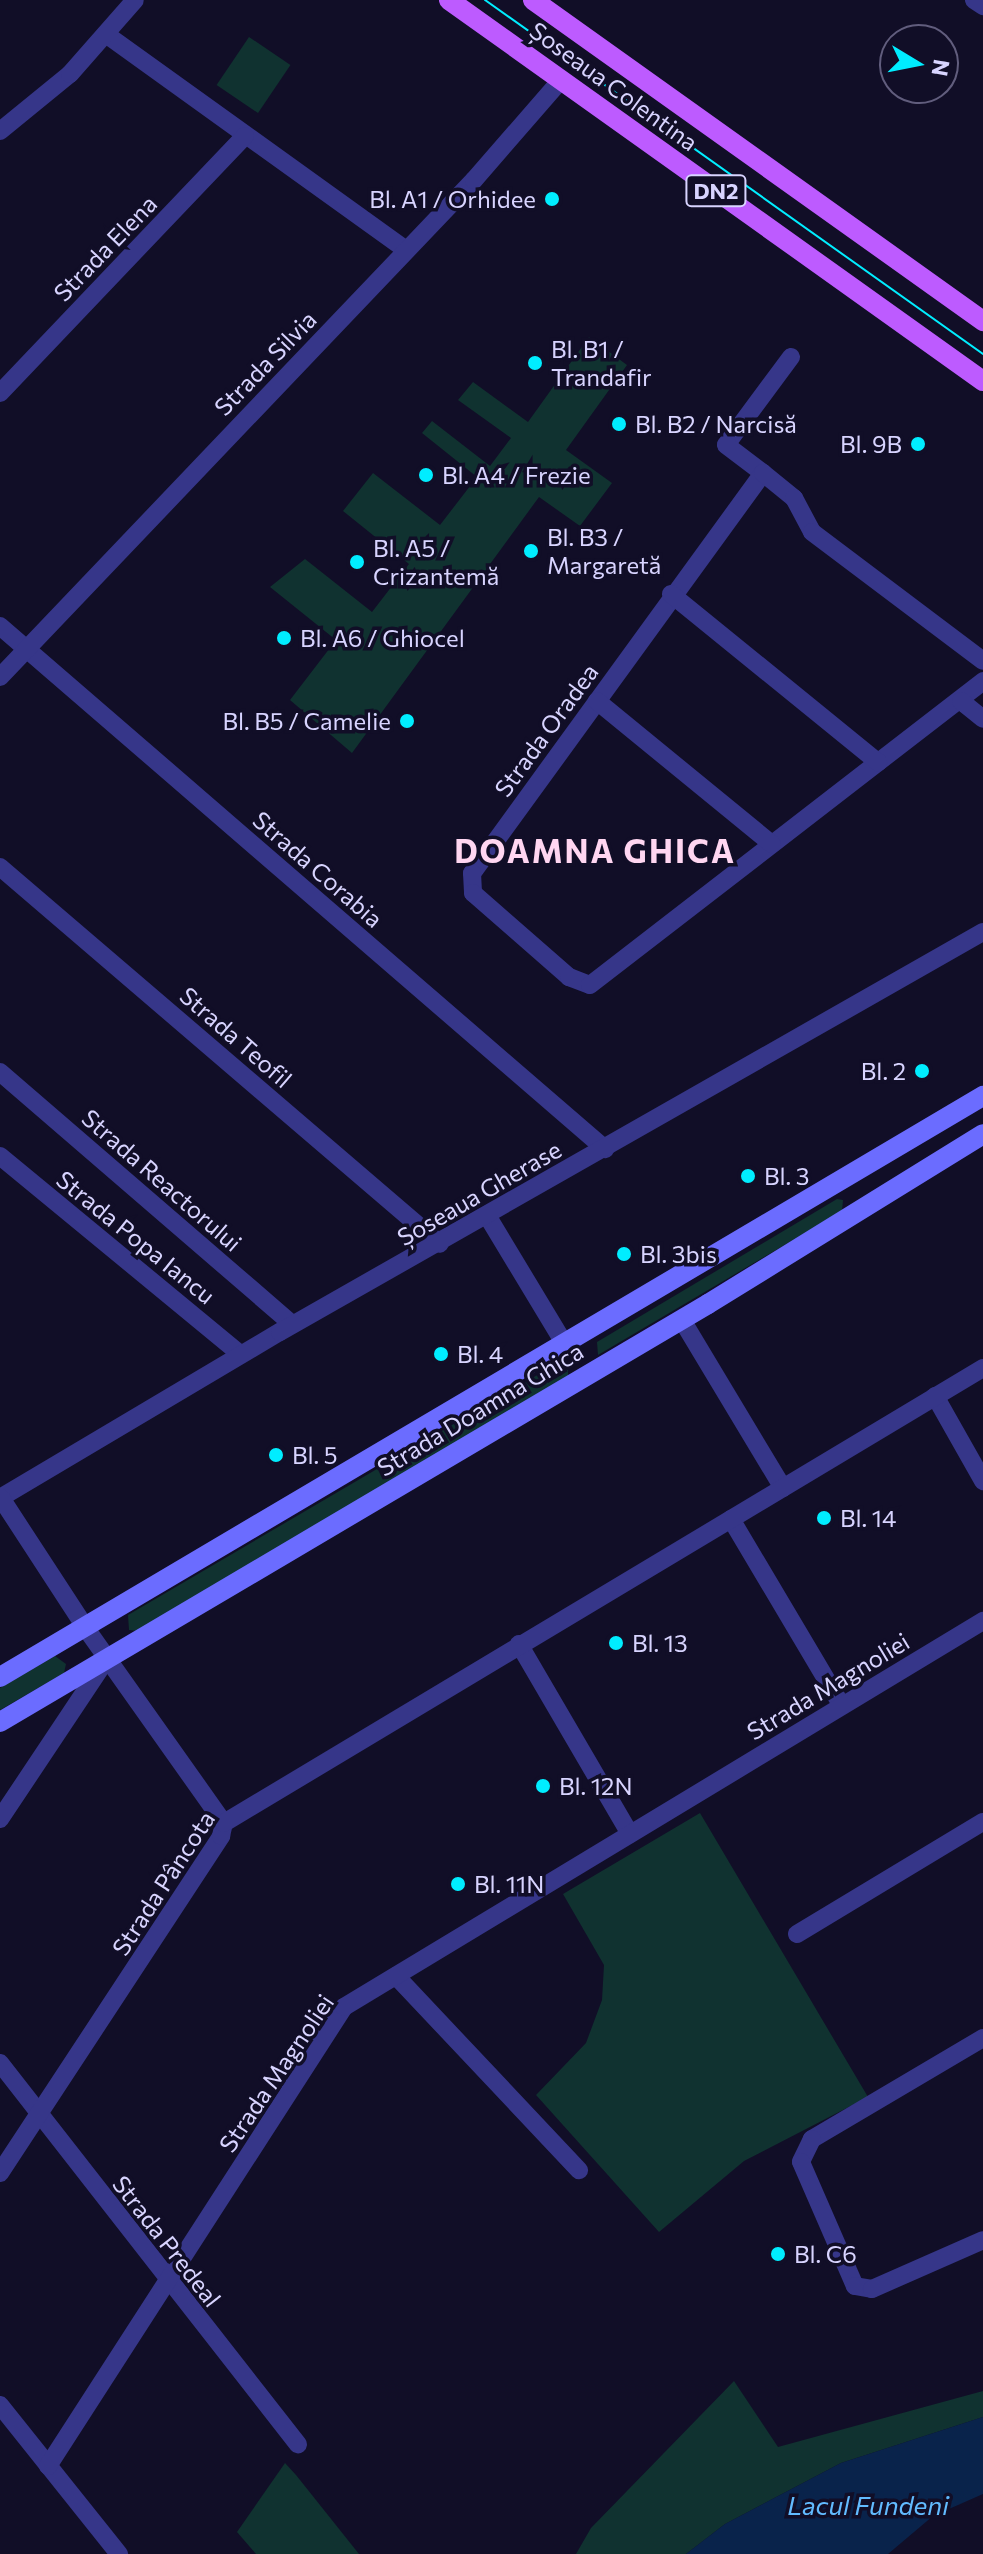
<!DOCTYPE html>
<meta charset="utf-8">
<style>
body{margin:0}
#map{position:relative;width:983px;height:2554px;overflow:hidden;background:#110e27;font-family:Commissioner,sans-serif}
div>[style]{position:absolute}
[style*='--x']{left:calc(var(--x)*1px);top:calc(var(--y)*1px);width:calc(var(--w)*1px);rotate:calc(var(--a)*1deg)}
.green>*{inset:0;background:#103230;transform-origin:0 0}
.water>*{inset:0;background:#09234b}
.minor>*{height:18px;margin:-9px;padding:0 9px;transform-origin:9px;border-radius:9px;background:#363689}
.secondary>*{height:20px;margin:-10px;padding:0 10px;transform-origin:10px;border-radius:10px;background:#6b6cff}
.primary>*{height:20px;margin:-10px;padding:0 10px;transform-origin:10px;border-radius:10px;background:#bd5bff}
.tram>*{height:2px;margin:-1px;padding:0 1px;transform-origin:1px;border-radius:1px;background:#00edff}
.dots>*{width:22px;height:22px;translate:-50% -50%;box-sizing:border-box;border:4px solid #110e27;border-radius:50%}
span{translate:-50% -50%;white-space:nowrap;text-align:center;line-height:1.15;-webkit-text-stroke:7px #110e27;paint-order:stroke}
.shield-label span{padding:2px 6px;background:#110e27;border:2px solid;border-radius:6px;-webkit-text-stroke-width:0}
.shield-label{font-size:22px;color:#d8d4ff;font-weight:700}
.street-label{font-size:24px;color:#d8d4ff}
.poi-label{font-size:24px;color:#d8d4ff}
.right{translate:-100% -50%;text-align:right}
.left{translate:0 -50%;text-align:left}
.water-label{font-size:26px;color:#62bbff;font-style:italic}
.district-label{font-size:32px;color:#ffd6f1;font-weight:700;letter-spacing:2px}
.north{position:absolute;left:879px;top:24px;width:80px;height:80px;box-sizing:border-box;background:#110e27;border:2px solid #615d7d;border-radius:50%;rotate:100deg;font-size:22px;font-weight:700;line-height:32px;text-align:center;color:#d8d4ff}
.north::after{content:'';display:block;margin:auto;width:28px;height:36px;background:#00edff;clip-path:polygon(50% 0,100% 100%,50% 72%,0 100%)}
</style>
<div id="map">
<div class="green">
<i style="left:249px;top:37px;width:50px;height:58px;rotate:34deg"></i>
<i style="clip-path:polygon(589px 337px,627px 365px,566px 450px,612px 483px,580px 526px,539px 497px,352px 753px,290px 700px,336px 640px,270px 587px,305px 559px,372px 612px,409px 564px,343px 511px,373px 473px,440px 525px,477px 477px,422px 433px,432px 421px,490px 466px,511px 438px,458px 400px,473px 382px,528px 422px)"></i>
<i style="clip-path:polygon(837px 1199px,843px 1200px,842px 1211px,598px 1355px,597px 1342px)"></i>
<i style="clip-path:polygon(556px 1364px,568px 1368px,568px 1376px,138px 1631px,129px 1630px,128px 1615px)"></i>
<i style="clip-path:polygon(55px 1656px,66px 1664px,64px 1673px,0 1710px,0 1688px)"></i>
<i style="clip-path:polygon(700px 1813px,868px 2097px,744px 2161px,659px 2232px,536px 2095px,586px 2043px,602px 2000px,604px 1965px,563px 1894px)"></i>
<i style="clip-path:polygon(734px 2381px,778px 2447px,983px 2391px,983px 2417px,841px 2463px,725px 2524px,686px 2554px,576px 2554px,591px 2528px)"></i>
<i style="clip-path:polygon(285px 2463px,296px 2475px,359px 2554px,256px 2554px,237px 2532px)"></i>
</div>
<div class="water">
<i style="clip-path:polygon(983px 2417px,983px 2494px,933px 2516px,888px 2554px,686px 2554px,725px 2524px,841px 2463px)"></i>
</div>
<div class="minor">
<i style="--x:974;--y:0;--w:11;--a:34"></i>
<i style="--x:107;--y:35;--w:368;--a:35.7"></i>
<i style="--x:0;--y:131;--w:90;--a:-39.2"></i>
<i style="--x:70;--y:74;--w:98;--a:-48.7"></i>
<i style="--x:791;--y:357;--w:109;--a:126.5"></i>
<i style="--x:726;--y:445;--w:46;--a:37.1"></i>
<i style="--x:763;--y:473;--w:495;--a:126"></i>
<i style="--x:472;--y:873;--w:20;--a:87"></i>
<i style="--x:473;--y:893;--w:128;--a:41.2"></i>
<i style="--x:569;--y:977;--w:22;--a:21"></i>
<i style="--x:590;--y:985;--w:497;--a:-37.7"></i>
<i style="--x:0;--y:393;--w:355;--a:-46.4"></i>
<i style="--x:763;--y:473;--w:40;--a:39"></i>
<i style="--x:794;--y:498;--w:38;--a:62"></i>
<i style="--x:812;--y:532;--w:214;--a:37"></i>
<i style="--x:671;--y:594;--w:267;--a:39.1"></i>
<i style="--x:0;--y:626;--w:800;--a:40.84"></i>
<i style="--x:0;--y:677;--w:687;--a:-46.36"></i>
<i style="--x:474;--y:180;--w:133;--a:-49"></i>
<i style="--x:597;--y:701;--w:226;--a:39.3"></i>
<i style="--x:961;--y:701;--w:28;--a:39"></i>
<i style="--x:0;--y:867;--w:579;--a:40.59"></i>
<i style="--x:0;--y:1072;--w:386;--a:40.8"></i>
<i style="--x:0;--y:1156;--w:311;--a:39.5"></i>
<i style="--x:488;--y:1217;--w:147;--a:58.9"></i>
<i style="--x:682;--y:1320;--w:196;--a:59"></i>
<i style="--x:935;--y:1396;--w:98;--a:60.5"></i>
<i style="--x:0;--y:1498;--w:326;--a:-30.7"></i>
<i style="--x:280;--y:1332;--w:809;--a:-29.64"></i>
<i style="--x:1;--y:1498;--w:154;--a:56.9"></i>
<i style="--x:85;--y:1627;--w:240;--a:54.7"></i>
<i style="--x:731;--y:1519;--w:217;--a:59.3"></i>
<i style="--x:519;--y:1644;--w:220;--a:59.7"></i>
<i style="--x:0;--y:1819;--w:191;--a:-56.3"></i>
<i style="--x:797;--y:1934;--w:217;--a:-31.1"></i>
<i style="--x:396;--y:1976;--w:267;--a:46.7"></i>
<i style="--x:983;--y:2038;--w:199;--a:149.4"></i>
<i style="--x:812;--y:2139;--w:25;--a:116"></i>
<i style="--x:801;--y:2162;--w:135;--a:66.5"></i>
<i style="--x:855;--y:2286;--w:17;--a:10"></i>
<i style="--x:872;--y:2289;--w:121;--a:-23.8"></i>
<i style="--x:0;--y:2063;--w:484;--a:52"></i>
<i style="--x:0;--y:2173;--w:403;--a:-56.7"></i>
<i style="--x:221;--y:1836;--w:13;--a:-77"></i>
<i style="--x:224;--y:1823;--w:885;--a:-30.94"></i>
<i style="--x:0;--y:2405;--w:191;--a:51.4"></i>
<i style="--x:48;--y:2466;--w:546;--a:-57.18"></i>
<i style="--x:344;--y:2007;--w:747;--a:-31.13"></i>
</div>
<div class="secondary">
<i style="--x:0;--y:1677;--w:1142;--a:-30.59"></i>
<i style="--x:0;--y:1722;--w:822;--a:-30.56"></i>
<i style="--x:708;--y:1304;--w:323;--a:-31.7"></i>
</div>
<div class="primary">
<i style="--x:449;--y:0;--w:656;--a:35.51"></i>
<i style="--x:533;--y:0;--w:553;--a:35.5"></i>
</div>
<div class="tram">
<i style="--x:485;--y:0;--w:611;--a:35.41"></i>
</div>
<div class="dots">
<i style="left:552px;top:199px;background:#00edff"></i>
<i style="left:535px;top:363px;background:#00edff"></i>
<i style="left:619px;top:424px;background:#00edff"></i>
<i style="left:918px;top:444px;background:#00edff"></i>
<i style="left:426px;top:475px;background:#00edff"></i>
<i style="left:531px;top:551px;background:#00edff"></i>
<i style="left:357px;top:562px;background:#00edff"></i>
<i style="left:284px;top:638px;background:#00edff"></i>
<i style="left:407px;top:721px;background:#00edff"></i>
<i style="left:922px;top:1071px;background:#00edff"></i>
<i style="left:748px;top:1176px;background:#00edff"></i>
<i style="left:624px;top:1254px;background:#00edff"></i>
<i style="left:441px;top:1354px;background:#00edff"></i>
<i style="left:276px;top:1455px;background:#00edff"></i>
<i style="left:824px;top:1518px;background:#00edff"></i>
<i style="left:616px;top:1643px;background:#00edff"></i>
<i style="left:543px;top:1786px;background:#00edff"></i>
<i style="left:458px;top:1884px;background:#00edff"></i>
<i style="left:778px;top:2254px;background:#00edff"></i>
</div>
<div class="shield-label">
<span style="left:716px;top:191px">DN2</span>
</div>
<div class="street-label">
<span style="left:614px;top:86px;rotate:36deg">Șoseaua Colentina</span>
<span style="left:105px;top:248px;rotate:-46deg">Strada Elena</span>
<span style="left:265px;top:363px;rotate:-46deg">Strada Silvia</span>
<span style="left:546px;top:730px;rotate:-54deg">Strada Oradea</span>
<span style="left:318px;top:869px;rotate:41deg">Strada Corabia</span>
<span style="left:236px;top:1037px;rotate:41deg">Strada Teofil</span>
<span style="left:162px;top:1180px;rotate:41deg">Strada Reactorului</span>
<span style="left:479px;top:1193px;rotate:-30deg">Șoseaua Gherase</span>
<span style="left:136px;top:1237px;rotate:39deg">Strada Popa Iancu</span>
<span style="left:480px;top:1409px;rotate:-31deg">Strada Doamna Ghica</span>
<span style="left:828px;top:1686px;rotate:-31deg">Strada Magnoliei</span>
<span style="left:163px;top:1883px;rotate:-57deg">Strada Pâncota</span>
<span style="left:276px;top:2073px;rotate:-56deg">Strada Magnoliei</span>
<span style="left:167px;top:2241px;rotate:52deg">Strada Predeal</span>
</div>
<div class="poi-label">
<span class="right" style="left:536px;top:199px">Bl. A1 / Orhidee</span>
<span class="left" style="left:551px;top:363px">Bl. B1 /<br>Trandafir</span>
<span class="left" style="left:635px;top:424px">Bl. B2 / Narcisă</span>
<span class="right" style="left:902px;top:444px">Bl. 9B</span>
<span class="left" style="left:442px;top:475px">Bl. A4 / Frezie</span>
<span class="left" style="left:547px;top:551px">Bl. B3 /<br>Margaretă</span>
<span class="left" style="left:373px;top:562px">Bl. A5 /<br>Crizantemă</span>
<span class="left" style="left:300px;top:638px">Bl. A6 / Ghiocel</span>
<span class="right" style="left:391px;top:721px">Bl. B5 / Camelie</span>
<span class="right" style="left:906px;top:1071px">Bl. 2</span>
<span class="left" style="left:764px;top:1176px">Bl. 3</span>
<span class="left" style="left:640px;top:1254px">Bl. 3bis</span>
<span class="left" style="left:457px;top:1354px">Bl. 4</span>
<span class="left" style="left:292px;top:1455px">Bl. 5</span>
<span class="left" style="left:840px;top:1518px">Bl. 14</span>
<span class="left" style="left:632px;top:1643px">Bl. 13</span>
<span class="left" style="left:559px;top:1786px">Bl. 12N</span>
<span class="left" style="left:474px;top:1884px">Bl. 11N</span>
<span class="left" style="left:794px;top:2254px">Bl. C6</span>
</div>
<div class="water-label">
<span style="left:868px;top:2505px">Lacul Fundeni</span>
</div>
<div class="district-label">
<span style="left:595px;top:850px">DOAMNA GHICA</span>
</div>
<div class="north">N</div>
</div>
